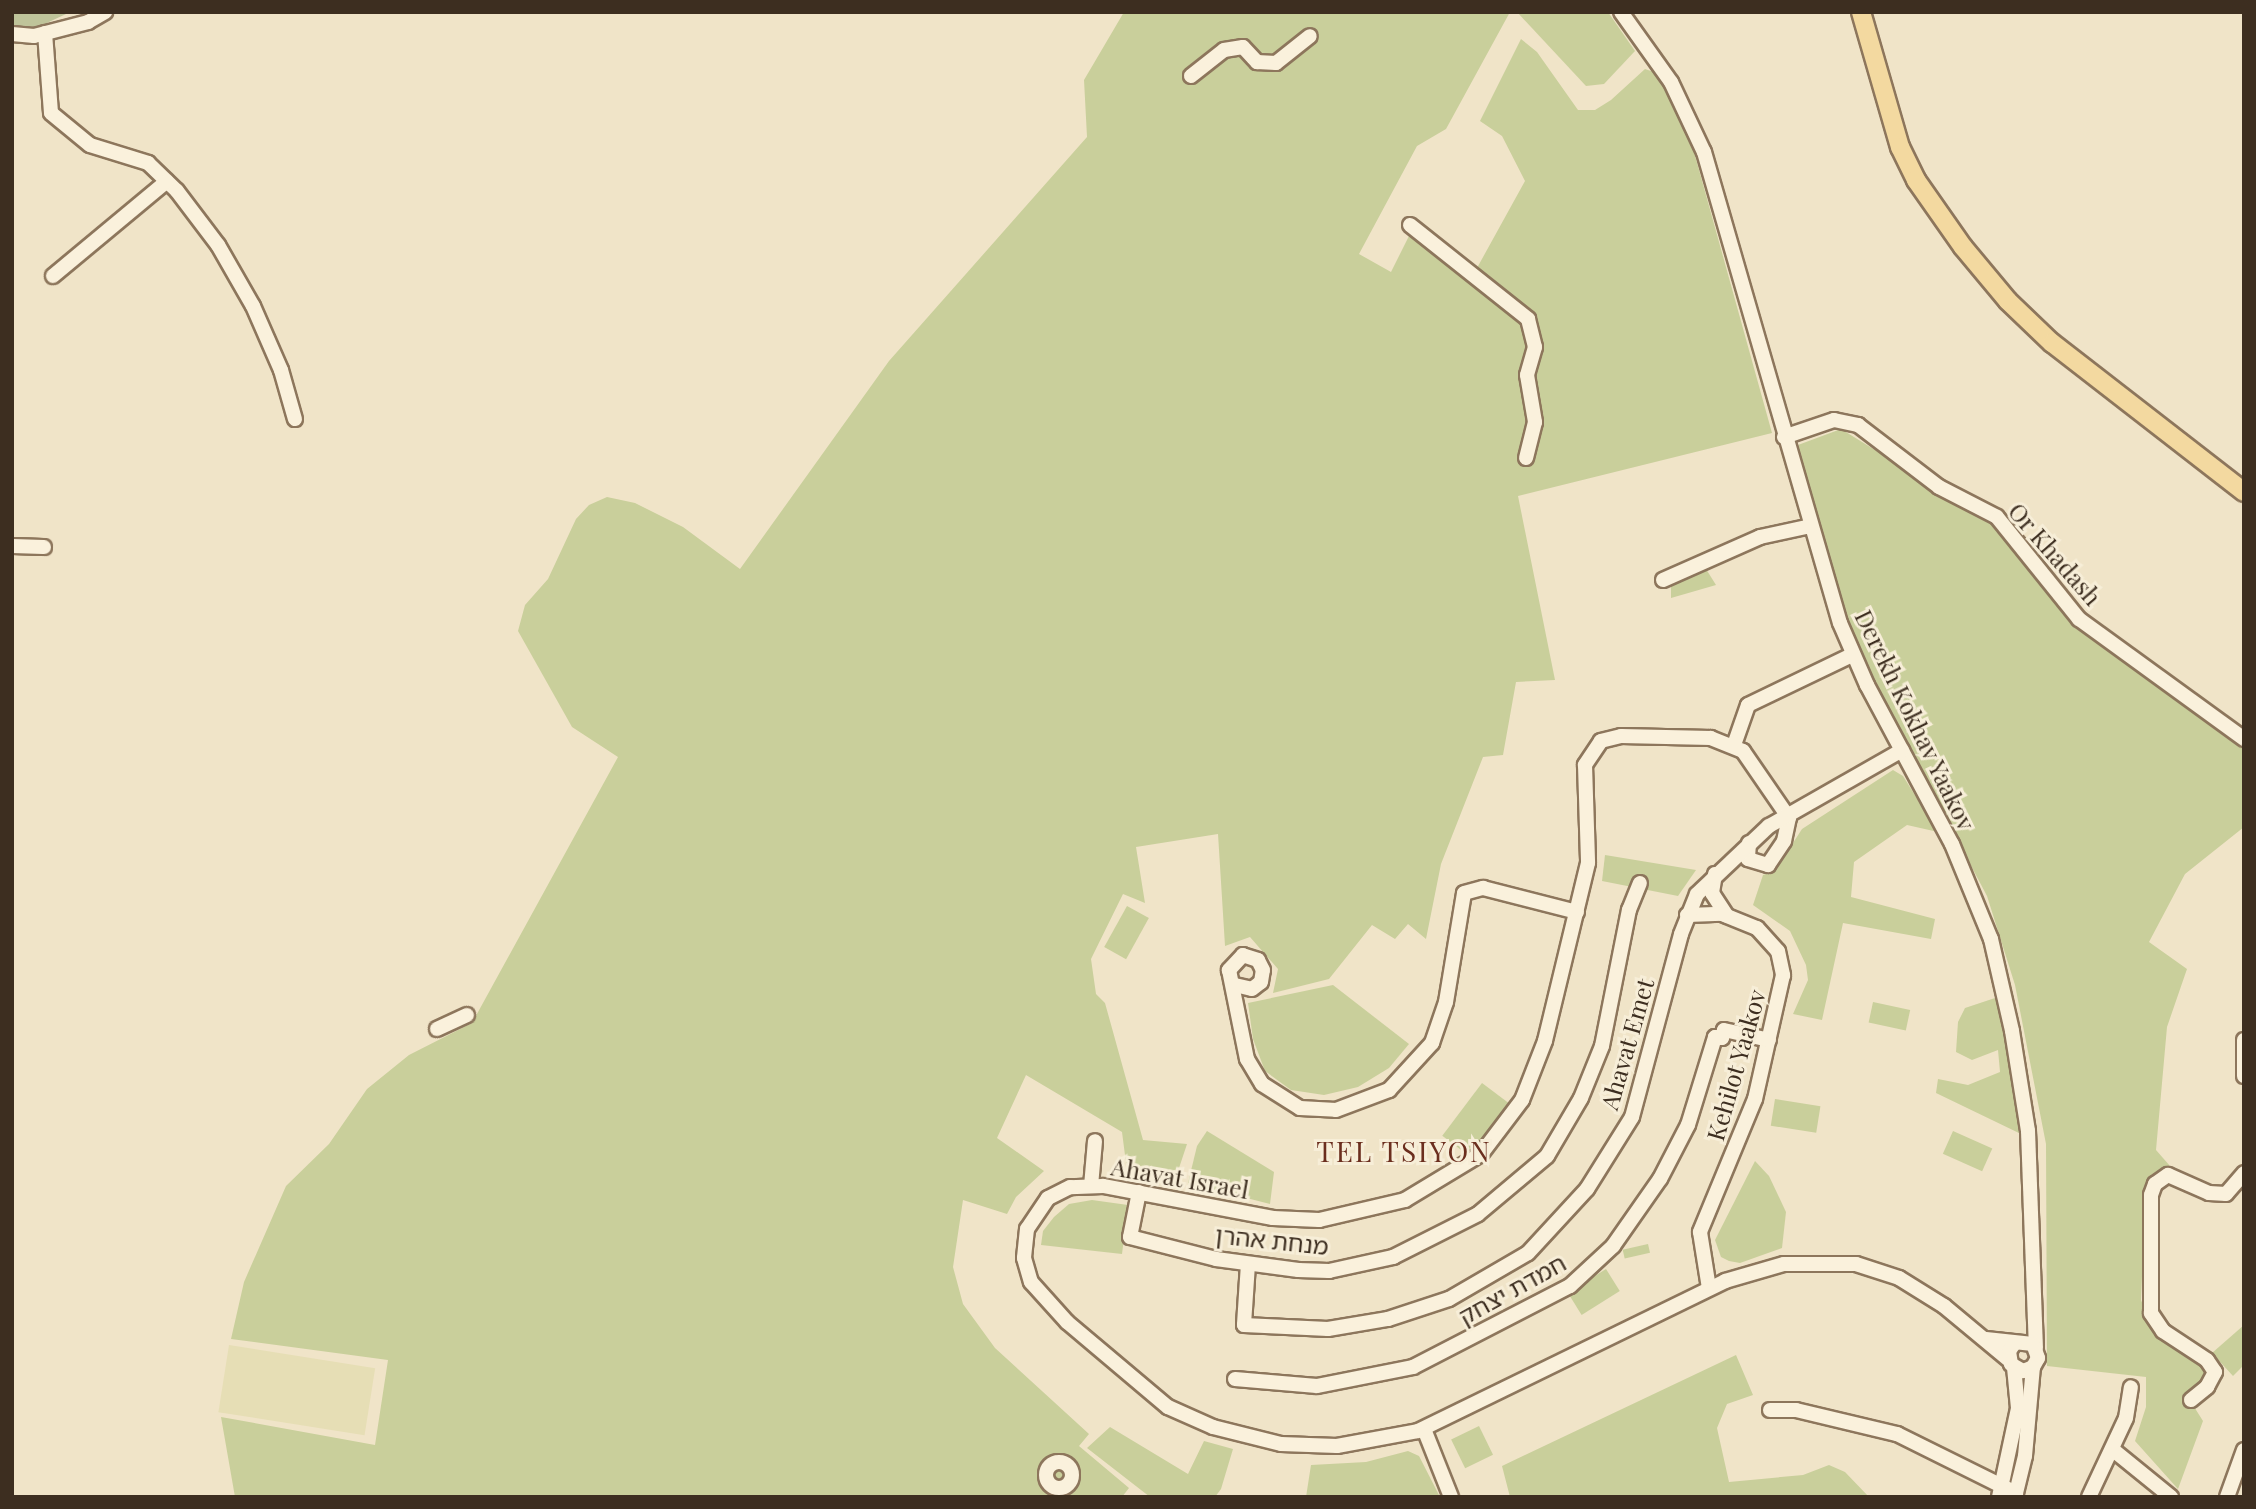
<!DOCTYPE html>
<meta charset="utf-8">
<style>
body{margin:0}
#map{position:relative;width:2256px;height:1509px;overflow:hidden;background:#f0e4c8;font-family:"Playfair Display","Noto Sans Hebrew",serif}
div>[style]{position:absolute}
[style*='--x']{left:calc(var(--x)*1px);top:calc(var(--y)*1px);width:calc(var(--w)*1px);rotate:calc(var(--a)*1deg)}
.farmland>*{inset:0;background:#e6deb5;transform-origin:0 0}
.green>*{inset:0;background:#c9cf9b;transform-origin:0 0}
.cemetery>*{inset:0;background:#bfc49a}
.roads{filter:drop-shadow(2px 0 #8d765c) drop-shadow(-2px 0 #8d765c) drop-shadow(0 2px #8d765c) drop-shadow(0 -2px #8d765c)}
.minor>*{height:14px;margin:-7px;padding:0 7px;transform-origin:7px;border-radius:7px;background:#faf1dc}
.minor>.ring{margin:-7px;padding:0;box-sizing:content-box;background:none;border:14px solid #faf1dc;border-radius:50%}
.major>*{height:18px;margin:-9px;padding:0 9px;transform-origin:9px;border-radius:9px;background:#f3d9a0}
span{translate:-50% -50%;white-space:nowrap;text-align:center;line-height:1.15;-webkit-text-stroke:6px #f7eed8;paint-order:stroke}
.street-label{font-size:24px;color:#3d2e20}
.quarter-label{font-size:28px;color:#6b2e1e;letter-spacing:2px}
.frame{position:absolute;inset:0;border:14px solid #3d2e20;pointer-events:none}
</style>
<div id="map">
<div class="farmland">
<i style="left:229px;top:1345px;width:148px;height:68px;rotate:9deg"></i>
</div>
<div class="green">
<i style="clip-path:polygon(1124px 12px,1510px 12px,1446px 129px,1417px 146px,1359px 254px,1391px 272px,1411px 232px,1477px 268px,1525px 181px,1502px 136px,1480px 121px,1521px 39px,1537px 52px,1578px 110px,1595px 110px,1611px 100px,1645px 69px,1660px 74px,1691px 141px,1772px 433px,1518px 496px,1555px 680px,1516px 682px,1503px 755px,1483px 757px,1441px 864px,1426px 939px,1408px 924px,1395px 939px,1372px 925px,1329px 979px,1273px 993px,1278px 969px,1250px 937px,1225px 946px,1218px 834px,1136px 847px,1145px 903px,1123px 894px,1091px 959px,1096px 994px,1105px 1003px,1143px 1140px,1187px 1144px,1177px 1174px,1126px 1163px,1122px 1132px,1026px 1075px,997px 1138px,1044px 1171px,1016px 1197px,1007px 1214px,963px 1200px,953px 1267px,963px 1304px,995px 1348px,1089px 1434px,1079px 1446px,1129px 1488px,1122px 1497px,235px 1497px,221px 1417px,375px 1445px,388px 1360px,231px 1339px,244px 1282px,286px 1186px,329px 1144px,367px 1089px,409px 1055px,472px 1023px,618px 757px,572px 727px,518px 631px,525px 605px,548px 579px,576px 519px,589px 505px,607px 497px,635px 503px,683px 527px,740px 569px,889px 361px,1087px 137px,1084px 80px)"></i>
<i style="clip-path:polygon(1517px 12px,1608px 12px,1635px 51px,1604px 84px,1586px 86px)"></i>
<i style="clip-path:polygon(1841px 429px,1985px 518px,2001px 531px,2077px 627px,2244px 748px,2244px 827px,2185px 874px,2149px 942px,2187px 969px,2167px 1027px,2156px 1150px,2170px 1166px,2146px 1182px,2141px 1300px,2152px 1328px,2205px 1369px,2205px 1379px,2186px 1394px,2203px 1421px,2178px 1489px,2135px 1441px,2146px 1407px,2146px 1377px,2047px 1366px,2046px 1144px,2015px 985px,1987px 896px,1854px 644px,1820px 539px,1798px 445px)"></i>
<i style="clip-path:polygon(1706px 569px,1716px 585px,1671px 598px,1671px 583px)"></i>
<i style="clip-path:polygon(1893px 770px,1903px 776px,1938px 832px,1907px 825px,1854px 862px,1851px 897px,1935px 919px,1931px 939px,1843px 923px,1822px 1020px,1793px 1014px,1808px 980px,1806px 965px,1790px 931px,1753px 905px,1763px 875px,1775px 871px,1802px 829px)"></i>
<i style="clip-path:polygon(1605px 855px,1696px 870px,1678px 896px,1602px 881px)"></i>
<i style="left:1127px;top:906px;width:25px;height:47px;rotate:29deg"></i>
<i style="clip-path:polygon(1333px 985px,1409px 1044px,1389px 1068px,1358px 1087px,1324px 1095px,1291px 1090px,1265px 1071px,1253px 1039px,1248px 1003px)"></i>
<i style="clip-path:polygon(1995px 998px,2007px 1032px,2021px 1134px,1936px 1093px,1938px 1079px,1968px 1085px,2000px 1072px,1998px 1050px,1972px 1060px,1956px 1052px,1958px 1022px,1965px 1008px)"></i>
<i style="left:1873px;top:1002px;width:38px;height:21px;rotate:12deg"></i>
<i style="left:1482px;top:1083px;width:35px;height:66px;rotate:37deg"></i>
<i style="left:1775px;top:1099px;width:46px;height:27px;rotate:9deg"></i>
<i style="clip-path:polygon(1207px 1131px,1274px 1172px,1270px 1204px,1188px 1183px,1197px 1146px)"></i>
<i style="left:1953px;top:1131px;width:43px;height:25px;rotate:24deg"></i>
<i style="clip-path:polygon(1755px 1161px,1769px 1176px,1786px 1212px,1782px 1248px,1740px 1263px,1729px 1261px,1721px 1257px,1715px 1240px)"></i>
<i style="clip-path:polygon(1092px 1200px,1128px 1205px,1122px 1254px,1041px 1245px,1043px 1231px,1054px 1217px,1069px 1204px)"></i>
<i style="left:1648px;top:1244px;width:9px;height:26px;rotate:77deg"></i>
<i style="left:1606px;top:1269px;width:26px;height:45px;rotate:58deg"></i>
<i style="clip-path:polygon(2244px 1325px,2244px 1365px,2233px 1376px,2212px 1353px)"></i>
<i style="clip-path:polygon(1736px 1355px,1753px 1395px,1727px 1404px,1717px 1428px,1729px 1482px,1803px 1475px,1829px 1465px,1845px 1472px,1869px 1497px,1510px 1497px,1502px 1466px)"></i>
<i style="left:1479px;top:1426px;width:32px;height:31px;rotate:64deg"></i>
<i style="clip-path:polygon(1110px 1427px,1188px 1474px,1204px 1441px,1233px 1449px,1221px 1489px,1215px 1497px,1150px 1497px,1087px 1448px)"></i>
<i style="clip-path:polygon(1408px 1451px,1419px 1456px,1440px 1497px,1306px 1497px,1311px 1465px,1366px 1462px)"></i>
</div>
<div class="cemetery">
<i style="clip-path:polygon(12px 12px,65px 12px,66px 14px,34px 29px,12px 27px)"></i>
</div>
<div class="roads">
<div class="minor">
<i style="--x:1621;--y:12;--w:86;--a:54.5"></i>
<i style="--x:1671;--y:82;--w:77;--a:64.8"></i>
<i style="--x:1704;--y:152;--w:490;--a:73.9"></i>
<i style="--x:1840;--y:623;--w:68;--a:66.5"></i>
<i style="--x:1867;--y:685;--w:180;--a:61.9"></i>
<i style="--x:1952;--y:844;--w:103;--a:67.7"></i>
<i style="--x:1991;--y:939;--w:94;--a:77.1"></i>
<i style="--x:2012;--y:1031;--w:101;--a:80.9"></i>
<i style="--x:2028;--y:1131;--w:217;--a:87.9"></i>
<i style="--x:45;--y:33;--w:80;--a:85.7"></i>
<i style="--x:51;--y:113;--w:50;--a:39.4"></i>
<i style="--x:90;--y:145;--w:61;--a:17.2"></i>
<i style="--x:148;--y:163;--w:40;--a:44"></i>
<i style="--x:177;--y:191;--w:68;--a:52.8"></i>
<i style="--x:218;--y:245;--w:70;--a:60.2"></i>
<i style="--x:253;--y:306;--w:70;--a:66.4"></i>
<i style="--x:281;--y:370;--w:51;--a:74.1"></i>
<i style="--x:12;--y:34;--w:22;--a:5"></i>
<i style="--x:34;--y:36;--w:56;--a:-14.5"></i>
<i style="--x:88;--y:22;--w:20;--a:-30"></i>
<i style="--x:1191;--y:76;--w:42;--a:-38.2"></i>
<i style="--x:1224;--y:50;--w:19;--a:-9"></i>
<i style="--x:1243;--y:47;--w:21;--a:47"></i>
<i style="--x:1257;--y:62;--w:19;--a:3"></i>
<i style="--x:1276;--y:63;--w:43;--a:-38.5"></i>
<i style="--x:1410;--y:225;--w:151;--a:38.5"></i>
<i style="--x:1528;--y:319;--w:29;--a:76"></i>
<i style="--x:1535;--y:347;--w:29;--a:106"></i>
<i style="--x:1527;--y:375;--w:48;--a:80.3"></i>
<i style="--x:1535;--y:422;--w:37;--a:104"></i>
<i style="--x:53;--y:276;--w:148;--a:-39.8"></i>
<i style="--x:1784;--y:437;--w:53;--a:-18.8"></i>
<i style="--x:1834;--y:420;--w:25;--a:12"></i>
<i style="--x:1858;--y:425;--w:102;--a:37.4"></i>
<i style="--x:1939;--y:487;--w:65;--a:27.3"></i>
<i style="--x:1997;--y:517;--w:131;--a:51.2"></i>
<i style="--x:2079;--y:619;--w:204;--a:36"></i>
<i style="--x:12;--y:546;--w:32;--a:2"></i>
<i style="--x:1663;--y:580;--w:106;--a:-23.9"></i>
<i style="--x:1760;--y:537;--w:52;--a:-12.2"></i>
<i style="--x:1734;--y:745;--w:42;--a:-70.7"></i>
<i style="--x:1748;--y:705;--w:115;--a:-25.7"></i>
<i style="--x:1749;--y:843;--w:16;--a:94"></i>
<i style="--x:1748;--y:859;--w:21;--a:17"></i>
<i style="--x:1768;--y:865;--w:29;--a:-56"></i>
<i style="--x:1784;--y:841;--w:24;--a:-78"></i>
<i style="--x:1789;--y:818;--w:81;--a:-124.5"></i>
<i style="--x:1743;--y:751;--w:35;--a:-158"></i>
<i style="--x:1711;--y:738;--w:90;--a:-178.7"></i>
<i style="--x:1621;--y:736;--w:21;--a:166"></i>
<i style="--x:1601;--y:741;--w:29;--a:124"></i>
<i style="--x:1585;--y:765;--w:98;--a:88.2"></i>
<i style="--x:1588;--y:863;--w:183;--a:103.6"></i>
<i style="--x:1545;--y:1041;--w:63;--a:111.3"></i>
<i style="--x:1522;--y:1100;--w:68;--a:127.2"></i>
<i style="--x:1481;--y:1154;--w:89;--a:148.8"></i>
<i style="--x:1405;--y:1200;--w:88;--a:166.9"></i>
<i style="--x:1319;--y:1220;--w:46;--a:-177.5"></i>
<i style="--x:1273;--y:1218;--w:173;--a:-169.3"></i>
<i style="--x:1103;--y:1186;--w:33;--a:178"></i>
<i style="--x:1070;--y:1187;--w:25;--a:153"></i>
<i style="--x:1048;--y:1198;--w:37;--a:124"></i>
<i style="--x:1027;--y:1229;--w:29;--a:96"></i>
<i style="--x:1024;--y:1258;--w:25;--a:74"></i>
<i style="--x:1031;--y:1282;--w:54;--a:48"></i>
<i style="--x:1067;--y:1322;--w:132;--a:40.1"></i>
<i style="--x:1168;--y:1407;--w:49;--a:24"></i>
<i style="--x:1213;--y:1427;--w:70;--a:14"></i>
<i style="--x:1281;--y:1444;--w:56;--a:2"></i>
<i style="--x:1337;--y:1446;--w:82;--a:-10.5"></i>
<i style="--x:1418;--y:1431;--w:342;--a:-26"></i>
<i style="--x:1725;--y:1281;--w:61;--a:-16.1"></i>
<i style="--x:1784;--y:1264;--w:72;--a:0"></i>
<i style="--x:1856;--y:1264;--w:45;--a:18"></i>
<i style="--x:1899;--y:1278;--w:53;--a:31.9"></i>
<i style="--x:1944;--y:1306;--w:85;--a:39.7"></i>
<i style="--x:1715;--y:874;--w:19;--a:99"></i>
<i style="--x:1712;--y:893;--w:27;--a:57"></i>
<i style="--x:1687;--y:915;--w:35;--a:-2"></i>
<i style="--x:1722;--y:914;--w:38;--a:22"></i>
<i style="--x:1757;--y:928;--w:31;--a:48"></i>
<i style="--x:1778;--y:951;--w:25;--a:78"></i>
<i style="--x:1783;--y:975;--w:127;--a:102.7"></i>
<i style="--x:1755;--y:1099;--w:144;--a:112.5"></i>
<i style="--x:1700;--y:1232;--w:57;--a:80.9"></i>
<i style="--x:1235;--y:985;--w:17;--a:13"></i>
<i style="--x:1252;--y:989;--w:11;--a:-38"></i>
<i style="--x:1261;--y:982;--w:12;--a:-81"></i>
<i style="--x:1263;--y:970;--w:11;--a:-117"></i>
<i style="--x:1258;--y:960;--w:16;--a:-162"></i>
<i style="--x:1243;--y:955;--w:21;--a:133"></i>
<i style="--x:1229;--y:970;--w:91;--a:78.6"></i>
<i style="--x:1247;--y:1059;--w:29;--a:59"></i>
<i style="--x:1262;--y:1084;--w:45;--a:32.3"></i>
<i style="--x:1300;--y:1108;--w:36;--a:3"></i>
<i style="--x:1336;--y:1110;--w:57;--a:-20.7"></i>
<i style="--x:1389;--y:1090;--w:64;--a:-47.5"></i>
<i style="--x:1432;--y:1043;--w:43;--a:-71.1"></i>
<i style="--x:1446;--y:1002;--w:110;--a:-80.6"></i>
<i style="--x:1464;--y:893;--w:20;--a:-15"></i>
<i style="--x:1483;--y:888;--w:97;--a:14.3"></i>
<i style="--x:437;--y:1029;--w:33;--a:-25"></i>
<i style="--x:2244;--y:1040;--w:36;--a:90"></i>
<i style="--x:1091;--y:1186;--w:45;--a:-84.9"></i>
<i style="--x:1139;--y:1192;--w:46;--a:101.3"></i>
<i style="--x:1130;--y:1237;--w:89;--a:14.3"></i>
<i style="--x:1216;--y:1259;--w:83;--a:7.6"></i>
<i style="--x:1298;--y:1270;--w:31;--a:2"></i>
<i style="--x:1329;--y:1271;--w:66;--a:-12.3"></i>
<i style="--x:1393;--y:1257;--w:95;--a:-26.8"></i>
<i style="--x:1478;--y:1214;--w:90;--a:-40"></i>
<i style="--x:1547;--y:1156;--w:67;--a:-59.6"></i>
<i style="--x:1581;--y:1098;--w:56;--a:-68"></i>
<i style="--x:1602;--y:1046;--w:139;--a:-78.8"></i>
<i style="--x:1629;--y:910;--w:29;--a:-68"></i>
<i style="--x:1248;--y:1264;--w:61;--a:93.8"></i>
<i style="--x:1244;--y:1325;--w:84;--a:2.7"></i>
<i style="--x:1328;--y:1329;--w:61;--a:-9.5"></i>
<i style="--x:1388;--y:1319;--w:64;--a:-18.2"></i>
<i style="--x:1449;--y:1299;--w:91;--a:-30.2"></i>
<i style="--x:1528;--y:1253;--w:87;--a:-47.3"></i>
<i style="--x:1587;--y:1189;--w:85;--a:-58"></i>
<i style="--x:1632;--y:1117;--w:189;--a:-75"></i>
<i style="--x:1681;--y:934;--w:43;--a:-68.2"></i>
<i style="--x:1697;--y:894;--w:99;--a:-43.4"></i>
<i style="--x:1769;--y:826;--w:153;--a:-29.7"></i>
<i style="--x:1986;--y:1339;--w:47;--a:6.1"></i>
<i style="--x:2033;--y:1344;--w:15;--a:70"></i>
<i style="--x:2038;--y:1358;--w:10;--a:119"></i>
<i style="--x:2033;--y:1367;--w:11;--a:158"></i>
<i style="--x:2023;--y:1371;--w:14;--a:-150"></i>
<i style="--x:2011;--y:1364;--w:13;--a:-99"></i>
<i style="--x:2009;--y:1351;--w:9;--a:-54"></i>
<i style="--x:1235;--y:1379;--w:82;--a:4.9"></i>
<i style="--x:1317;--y:1386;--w:98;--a:-11.2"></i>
<i style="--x:1413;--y:1367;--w:177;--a:-27.3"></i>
<i style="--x:1570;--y:1286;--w:59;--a:-42.9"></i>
<i style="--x:1613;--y:1246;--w:82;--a:-55"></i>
<i style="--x:1660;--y:1179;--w:61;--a:-62.6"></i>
<i style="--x:1688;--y:1125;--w:92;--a:-72.9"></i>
<i style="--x:1715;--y:1037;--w:7;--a:8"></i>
<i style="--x:1722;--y:1038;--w:8;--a:-76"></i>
<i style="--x:1724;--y:1030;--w:46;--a:12.5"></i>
<i style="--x:2191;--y:1400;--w:21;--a:-39"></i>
<i style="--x:2207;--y:1387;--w:17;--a:-62"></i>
<i style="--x:2215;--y:1372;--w:14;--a:-124"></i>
<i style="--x:2207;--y:1360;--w:53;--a:-146.6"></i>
<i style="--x:2163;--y:1331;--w:22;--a:-124"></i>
<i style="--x:2151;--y:1313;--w:118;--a:-90"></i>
<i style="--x:2151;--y:1195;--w:12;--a:-70"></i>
<i style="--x:2155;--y:1184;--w:16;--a:-35"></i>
<i style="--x:2168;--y:1175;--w:45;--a:23.7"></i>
<i style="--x:2209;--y:1193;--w:17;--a:3"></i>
<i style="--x:2226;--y:1194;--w:28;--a:-49"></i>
<i style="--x:1770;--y:1410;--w:26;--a:0"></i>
<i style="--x:1796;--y:1410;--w:104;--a:13.4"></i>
<i style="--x:1897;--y:1434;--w:133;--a:26.4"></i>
<i style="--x:1424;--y:1429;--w:73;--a:68.3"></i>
<i style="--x:2112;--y:1449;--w:76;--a:39.1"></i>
<i class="ring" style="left:1046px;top:1462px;width:12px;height:12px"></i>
<i style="--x:1999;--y:1497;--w:91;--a:-77.9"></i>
<i style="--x:2018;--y:1408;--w:41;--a:-95.6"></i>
<i style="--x:2015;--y:1497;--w:42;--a:-76.3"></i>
<i style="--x:2025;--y:1456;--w:89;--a:-84.9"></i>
<i style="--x:2089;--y:1497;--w:87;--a:-64.9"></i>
<i style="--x:2126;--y:1418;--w:31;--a:-81"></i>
<i style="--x:2227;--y:1497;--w:50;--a:-70.1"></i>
</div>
<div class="major">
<i style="--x:1861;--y:12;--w:141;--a:73.9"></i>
<i style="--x:1900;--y:147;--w:37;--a:64"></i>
<i style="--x:1916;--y:180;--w:82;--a:55"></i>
<i style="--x:1963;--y:247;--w:70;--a:50.2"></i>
<i style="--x:2008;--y:301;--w:61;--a:43.7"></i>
<i style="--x:2052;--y:343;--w:243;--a:37.8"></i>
</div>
</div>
<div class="street-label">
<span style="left:2055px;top:554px;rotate:49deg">Or Khadash</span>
<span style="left:1915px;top:720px;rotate:64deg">Derekh Kokhav Yaakov</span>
<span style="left:1627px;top:1044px;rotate:-74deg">Ahavat Emet</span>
<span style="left:1736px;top:1065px;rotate:-74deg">Kehilot Yaakov</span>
<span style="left:1180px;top:1178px;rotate:10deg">Ahavat Israel</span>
<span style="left:1272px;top:1240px;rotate:6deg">מנחת אהרן</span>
<span style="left:1512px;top:1289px;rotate:-29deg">חמדת יצחק</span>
</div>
<div class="quarter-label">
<span style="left:1404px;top:1151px">TEL TSIYON</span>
</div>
<div class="frame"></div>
</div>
